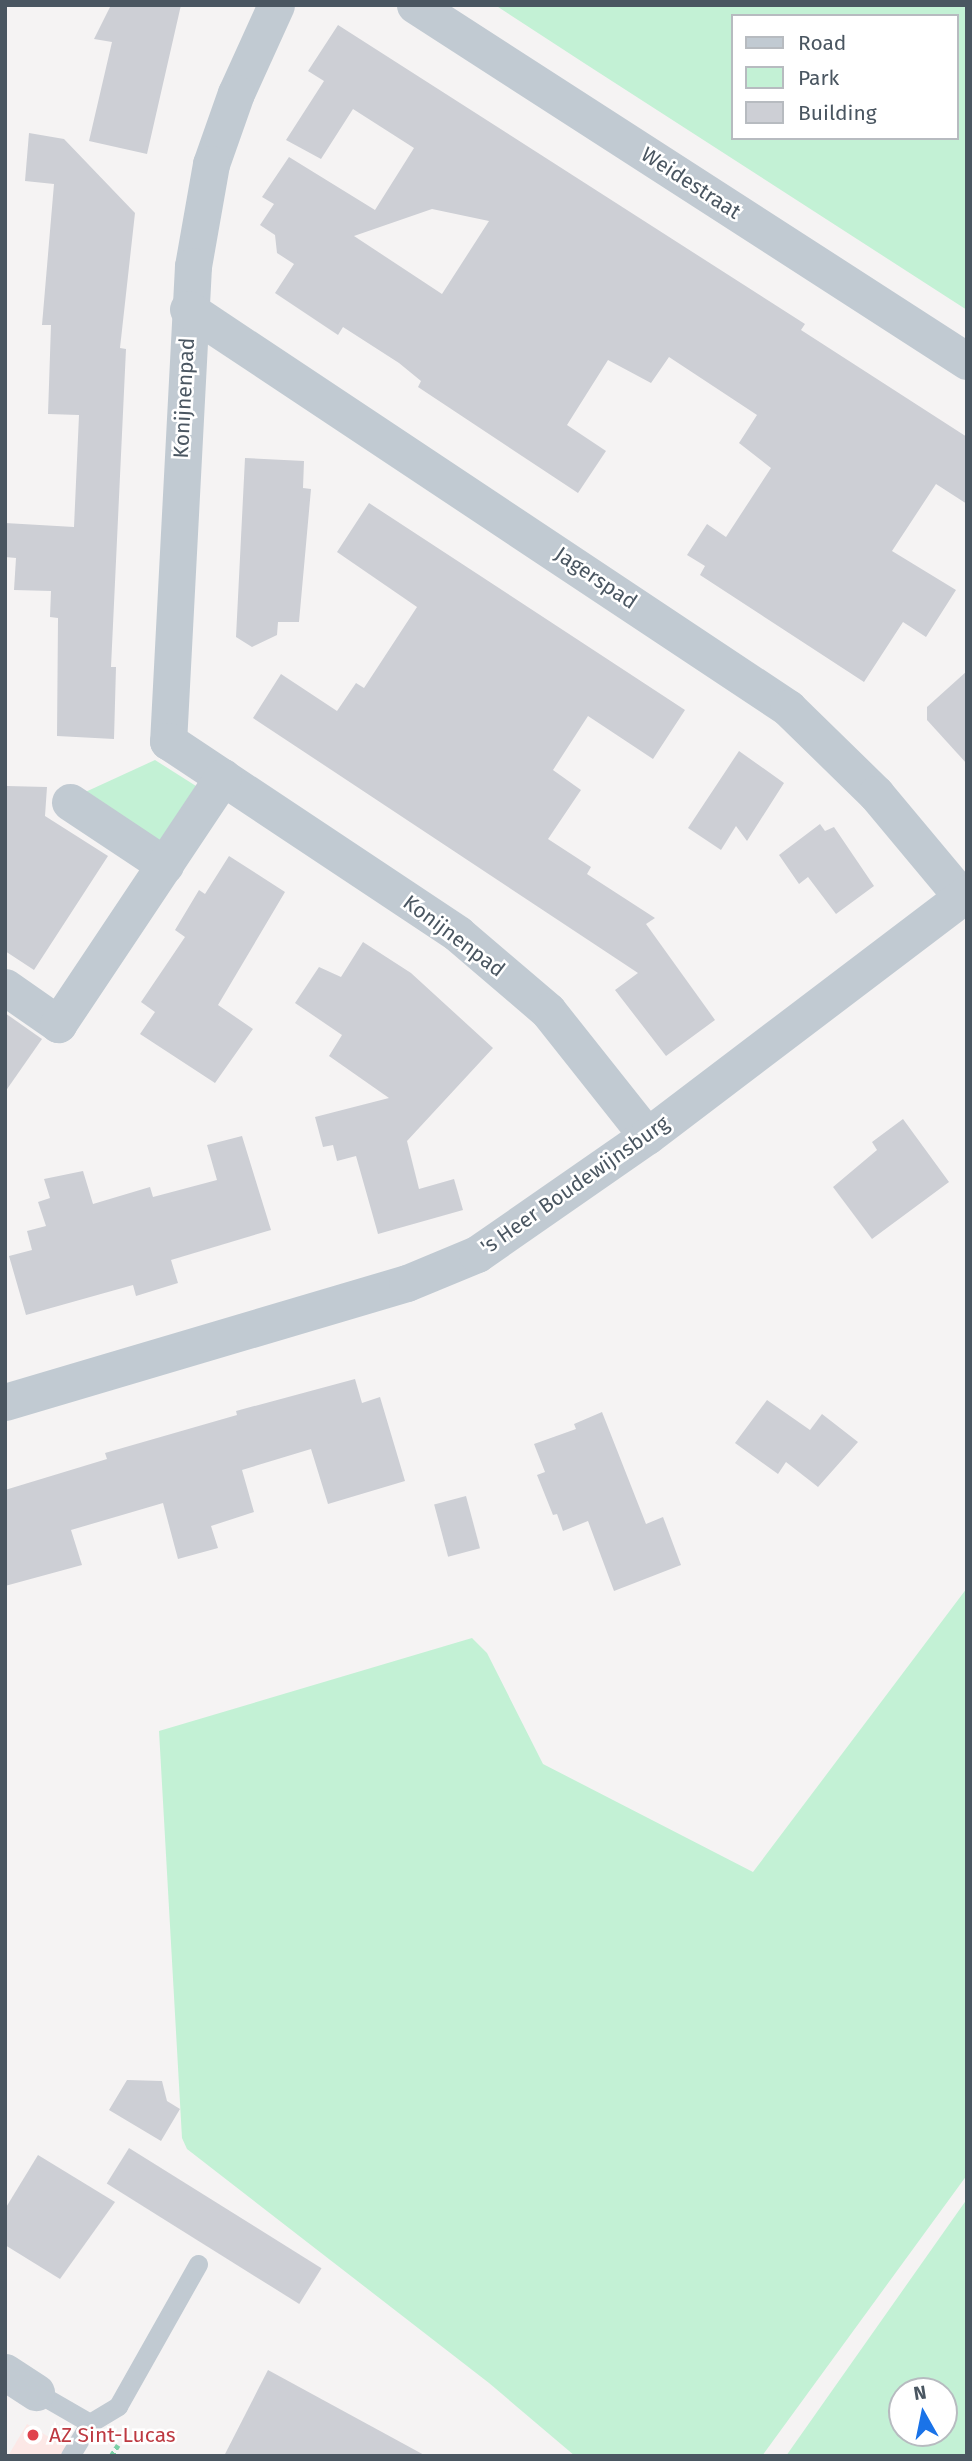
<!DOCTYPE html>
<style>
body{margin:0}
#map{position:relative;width:972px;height:2461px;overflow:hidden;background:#f5f3f3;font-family:"Fira Sans",sans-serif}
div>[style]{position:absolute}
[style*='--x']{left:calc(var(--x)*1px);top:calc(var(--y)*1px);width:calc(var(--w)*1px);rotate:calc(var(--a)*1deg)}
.medical>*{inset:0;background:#fce8e6}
.green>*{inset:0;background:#c3f1d5}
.building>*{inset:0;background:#cdcfd5;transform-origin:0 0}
.path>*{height:4.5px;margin-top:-2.25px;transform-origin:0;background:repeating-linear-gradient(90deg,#7ad0a6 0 5px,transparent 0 8.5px)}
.lane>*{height:19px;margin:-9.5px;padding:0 9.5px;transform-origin:9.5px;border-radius:9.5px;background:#c1cad2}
.street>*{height:37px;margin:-18.5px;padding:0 18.5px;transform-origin:18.5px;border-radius:18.5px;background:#c1cad2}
.dots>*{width:19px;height:19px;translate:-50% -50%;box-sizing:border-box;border:4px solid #fff;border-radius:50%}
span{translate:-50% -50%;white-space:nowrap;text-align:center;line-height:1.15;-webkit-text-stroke:5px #fff;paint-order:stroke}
.street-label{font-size:21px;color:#4a5661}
.health-label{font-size:21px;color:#be3a42}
.left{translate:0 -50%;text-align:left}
.frame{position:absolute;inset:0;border:7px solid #4a5661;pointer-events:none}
.legend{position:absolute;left:731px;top:14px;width:228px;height:126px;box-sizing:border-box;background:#fff;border:2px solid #b7bbc0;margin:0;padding:9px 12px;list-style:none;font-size:21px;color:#4a5661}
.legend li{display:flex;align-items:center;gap:14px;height:35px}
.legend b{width:35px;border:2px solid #b7bbc0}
.north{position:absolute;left:888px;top:2377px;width:70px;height:70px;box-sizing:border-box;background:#fff;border:2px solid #b7bbc0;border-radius:50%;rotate:351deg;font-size:19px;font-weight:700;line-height:28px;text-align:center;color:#4a5661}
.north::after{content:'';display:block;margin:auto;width:24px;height:32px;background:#1a73e8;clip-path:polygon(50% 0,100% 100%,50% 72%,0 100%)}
</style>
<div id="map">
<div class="medical">
<i style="clip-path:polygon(27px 2424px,81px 2456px,8px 2456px)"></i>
</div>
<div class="green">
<i style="clip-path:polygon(evenodd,495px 5px,967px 5px,967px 310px,584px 63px,495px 5px,732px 16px,956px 16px,956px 138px,732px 138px,732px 16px)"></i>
<i style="clip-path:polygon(155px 760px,196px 786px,161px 841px,81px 794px)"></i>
<i style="clip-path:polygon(967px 1588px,967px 2175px,762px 2456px,575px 2456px,489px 2383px,187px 2149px,182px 2138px,159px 1731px,472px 1638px,487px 1653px,543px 1764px,753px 1872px)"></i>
<i style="clip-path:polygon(evenodd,967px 2199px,967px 2456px,786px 2456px,967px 2199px,902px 2391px,944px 2391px,944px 2433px,902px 2433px,902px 2391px)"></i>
</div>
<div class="building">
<i style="clip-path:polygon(111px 5px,181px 5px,147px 154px,89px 141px,112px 42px,94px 39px)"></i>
<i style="clip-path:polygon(evenodd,338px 25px,805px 324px,801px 330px,967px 437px,967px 504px,936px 484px,892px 551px,956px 590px,926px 637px,903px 622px,864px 682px,700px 575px,705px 566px,687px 555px,707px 524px,726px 537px,771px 468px,739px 443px,757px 415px,669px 357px,651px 383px,608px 360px,567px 425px,606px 451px,578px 493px,418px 387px,421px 381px,399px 363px,343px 327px,338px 335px,275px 293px,294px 264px,277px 253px,275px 235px,260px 225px,274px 204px,262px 197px,289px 157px,375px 210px,414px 148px,353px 109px,321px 159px,286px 140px,324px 81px,308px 71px,338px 25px,432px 209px,489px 221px,442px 294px,354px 236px,432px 209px)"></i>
<i style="clip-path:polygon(29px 133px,64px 139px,135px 213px,120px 348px,126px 349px,111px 667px,116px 667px,114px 739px,57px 736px,58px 618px,50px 617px,51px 591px,14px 590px,16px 558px,5px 557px,5px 523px,74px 527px,79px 415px,48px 414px,51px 325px,42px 325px,54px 184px,25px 181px)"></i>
<i style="clip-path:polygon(245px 458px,304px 461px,303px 488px,311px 489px,299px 622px,278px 622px,277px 635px,252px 647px,236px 637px)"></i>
<i style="clip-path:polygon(369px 503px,685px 710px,653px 759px,588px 716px,553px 770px,581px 790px,548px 839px,591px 867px,587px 874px,655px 918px,646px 924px,715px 1020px,666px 1056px,615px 990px,638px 973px,253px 718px,281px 674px,337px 711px,356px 683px,364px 688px,417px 607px,337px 552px)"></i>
<i style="clip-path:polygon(967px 671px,967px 764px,927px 720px,927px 707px)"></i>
<i style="clip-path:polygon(739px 751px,784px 783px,747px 841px,736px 826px,721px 850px,688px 828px)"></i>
<i style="clip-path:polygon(7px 786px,47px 787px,45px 816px,108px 856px,34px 970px,5px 951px)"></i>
<i style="clip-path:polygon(820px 824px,825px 831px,834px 827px,874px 886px,836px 914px,808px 877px,799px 884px,779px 855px)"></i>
<i style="clip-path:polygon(229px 856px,285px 892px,218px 1005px,253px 1029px,215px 1083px,140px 1034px,155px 1012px,141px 1002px,185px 937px,175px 930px,199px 890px,205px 894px)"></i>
<i style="clip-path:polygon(363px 942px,411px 973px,493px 1048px,407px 1141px,419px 1189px,454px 1179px,463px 1210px,378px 1234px,356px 1156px,337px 1161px,333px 1145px,323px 1147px,315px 1117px,389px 1098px,329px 1056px,342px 1035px,295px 1003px,319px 967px,341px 977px)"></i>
<i style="clip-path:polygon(5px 1013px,42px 1039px,5px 1092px)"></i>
<i style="clip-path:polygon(903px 1119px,949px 1182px,872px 1239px,833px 1187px,877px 1150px,872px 1142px)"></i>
<i style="clip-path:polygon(242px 1136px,271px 1230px,171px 1260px,178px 1283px,136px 1296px,133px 1285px,26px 1315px,9px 1256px,32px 1250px,27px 1231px,46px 1226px,38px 1202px,50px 1198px,44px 1179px,83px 1171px,93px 1204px,150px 1187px,153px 1197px,217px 1180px,207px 1145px)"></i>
<i style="clip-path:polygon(355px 1379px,362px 1403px,380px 1397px,405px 1481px,328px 1504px,311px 1449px,242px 1470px,254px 1512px,211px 1526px,218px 1548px,178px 1559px,163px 1503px,71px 1530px,82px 1565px,5px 1586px,5px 1490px,107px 1459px,105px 1453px,237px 1415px,236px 1411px)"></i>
<i style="clip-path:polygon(767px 1400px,810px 1430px,822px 1414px,858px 1442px,818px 1487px,786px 1462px,778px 1474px,735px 1443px)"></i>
<i style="clip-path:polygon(602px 1412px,646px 1524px,663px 1517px,681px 1565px,614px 1591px,588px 1521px,563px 1531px,557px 1514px,553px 1515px,537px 1475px,545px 1472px,534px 1444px,576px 1429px,574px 1424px)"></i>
<i style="left:466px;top:1496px;width:54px;height:33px;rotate:75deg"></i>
<i style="clip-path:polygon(127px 2080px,162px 2081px,167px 2101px,180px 2109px,161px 2141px,109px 2110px)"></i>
<i style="left:129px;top:2148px;width:227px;height:42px;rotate:32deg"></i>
<i style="clip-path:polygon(38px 2155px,115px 2202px,60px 2279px,5px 2245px,5px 2209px)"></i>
<i style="clip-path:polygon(268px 2370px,426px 2456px,224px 2456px)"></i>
</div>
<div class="path">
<i style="--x:111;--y:2456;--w:13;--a:-58"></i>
</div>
<div class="lane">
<i style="--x:36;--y:2392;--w:62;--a:29.9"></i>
<i style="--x:70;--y:2456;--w:39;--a:-59"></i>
<i style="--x:90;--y:2423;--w:33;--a:-31"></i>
<i style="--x:118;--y:2406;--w:163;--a:-60.6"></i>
</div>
<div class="street">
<i style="--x:276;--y:5;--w:97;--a:114.4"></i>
<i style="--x:236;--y:93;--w:75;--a:109.4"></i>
<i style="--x:211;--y:164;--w:104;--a:100"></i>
<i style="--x:193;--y:266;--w:476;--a:93"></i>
<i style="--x:168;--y:741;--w:348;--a:33.6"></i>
<i style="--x:458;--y:934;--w:118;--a:40.5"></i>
<i style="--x:548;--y:1011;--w:159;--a:51.6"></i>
<i style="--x:415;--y:5;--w:657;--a:32.82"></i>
<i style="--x:188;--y:309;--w:721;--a:33.62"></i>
<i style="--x:788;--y:708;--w:123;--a:44.3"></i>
<i style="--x:876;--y:794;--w:134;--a:50.1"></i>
<i style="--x:70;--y:802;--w:114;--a:33.6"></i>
<i style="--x:5;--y:987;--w:65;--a:34.9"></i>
<i style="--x:58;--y:1024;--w:297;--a:-56.3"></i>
<i style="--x:5;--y:1402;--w:419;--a:-16.5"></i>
<i style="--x:407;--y:1283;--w:76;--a:-22.5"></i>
<i style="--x:477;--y:1254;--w:207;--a:-34.8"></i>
<i style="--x:647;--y:1136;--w:402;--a:-37.2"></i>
<i style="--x:5;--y:2372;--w:37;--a:33"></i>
</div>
<div class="dots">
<i style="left:33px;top:2435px;background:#e0444e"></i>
</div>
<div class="street-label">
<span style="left:691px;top:183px;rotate:33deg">Weidestraat</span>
<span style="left:184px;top:398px;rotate:-87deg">Konijnenpad</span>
<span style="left:596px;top:578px;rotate:34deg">Jagerspad</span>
<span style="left:454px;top:936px;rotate:37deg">Konijnenpad</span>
<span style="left:575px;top:1185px;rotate:-35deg">'s Heer Boudewijnsburg</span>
</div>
<div class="health-label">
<span class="left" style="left:49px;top:2435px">AZ Sint-Lucas</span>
</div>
<div class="frame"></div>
<ul class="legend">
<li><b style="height:9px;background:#c1cad2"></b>Road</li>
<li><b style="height:19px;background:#c3f1d5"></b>Park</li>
<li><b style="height:19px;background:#cdcfd5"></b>Building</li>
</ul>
<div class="north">N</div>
</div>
